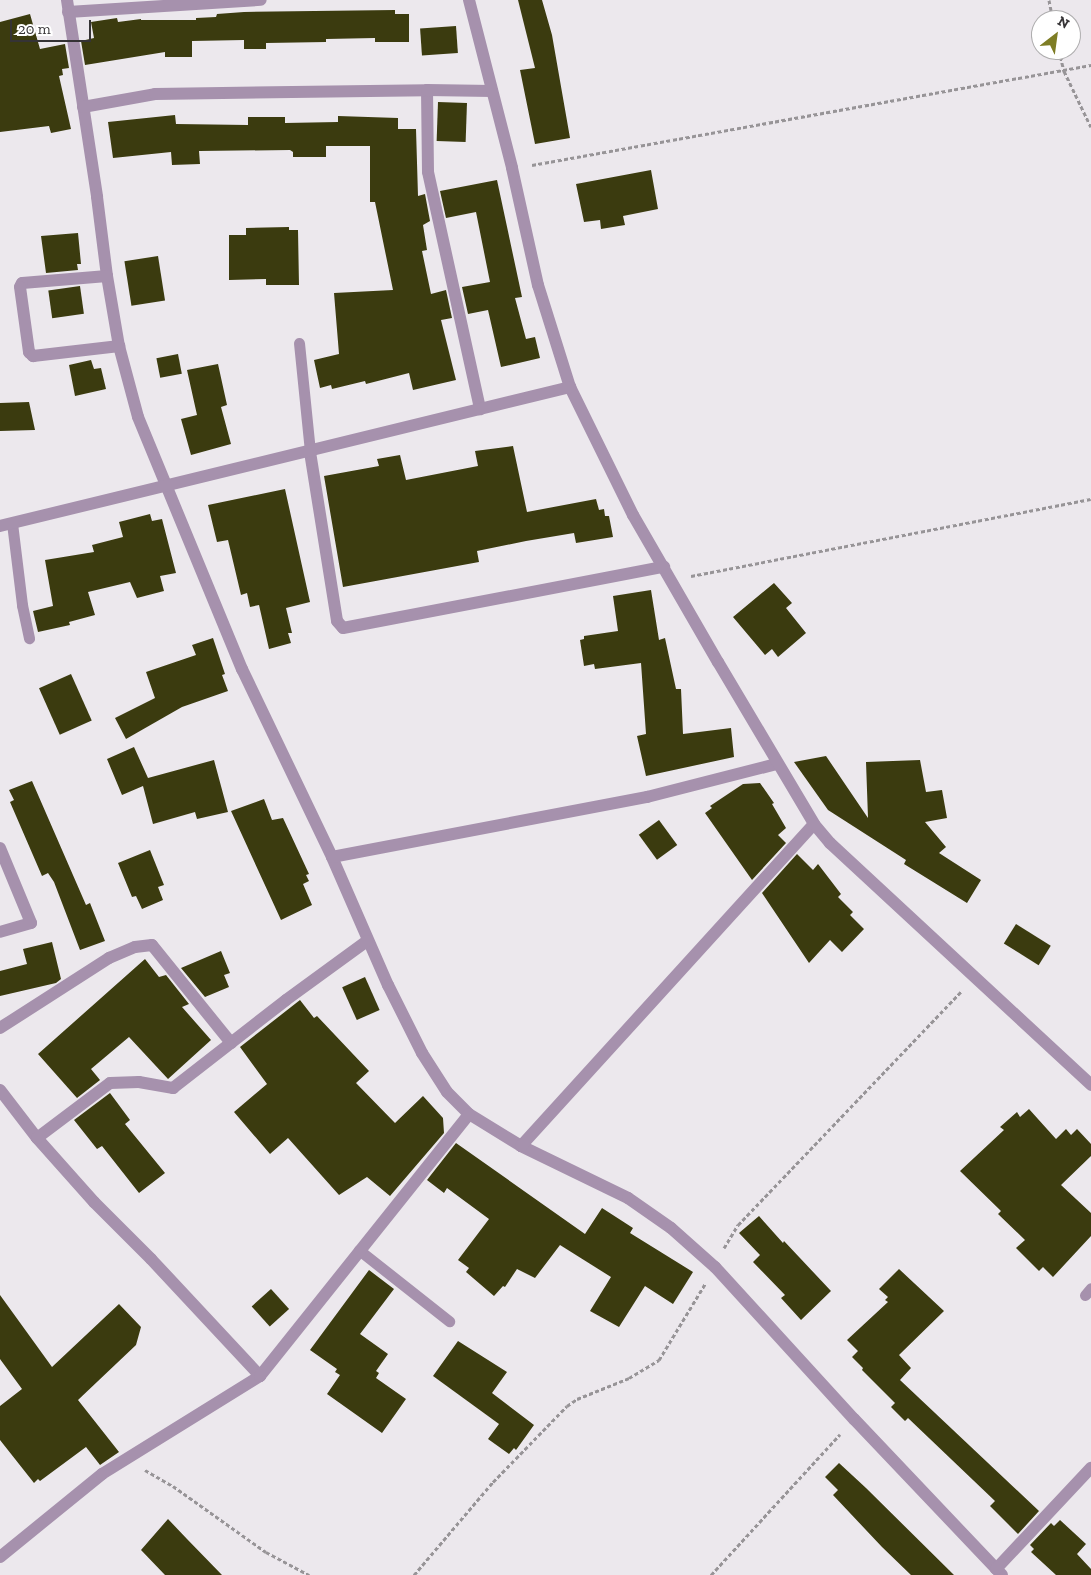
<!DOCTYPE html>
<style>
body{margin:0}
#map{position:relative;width:1091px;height:1575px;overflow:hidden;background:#ece8ed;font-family:"Zilla Slab",serif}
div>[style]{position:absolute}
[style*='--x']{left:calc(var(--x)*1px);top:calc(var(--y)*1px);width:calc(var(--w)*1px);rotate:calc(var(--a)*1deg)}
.building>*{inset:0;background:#3b3b0f;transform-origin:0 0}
.path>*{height:3px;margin-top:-1.5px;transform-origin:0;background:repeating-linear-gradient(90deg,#979497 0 4px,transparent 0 6.5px)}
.service>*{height:11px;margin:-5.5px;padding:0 5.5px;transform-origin:5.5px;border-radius:5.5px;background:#a691ad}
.minor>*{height:12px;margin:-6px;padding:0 6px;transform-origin:6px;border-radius:6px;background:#a691ad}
.tertiary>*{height:12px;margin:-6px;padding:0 6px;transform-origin:6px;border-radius:6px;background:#a691ad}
span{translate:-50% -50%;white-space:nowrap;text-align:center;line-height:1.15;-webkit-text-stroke:5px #fff;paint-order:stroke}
.north{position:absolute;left:1031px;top:10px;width:50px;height:50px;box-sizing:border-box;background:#fff;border:1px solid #aeadae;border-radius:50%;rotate:30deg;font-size:14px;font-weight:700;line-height:20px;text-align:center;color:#353335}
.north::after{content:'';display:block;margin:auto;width:18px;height:22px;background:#7e7d25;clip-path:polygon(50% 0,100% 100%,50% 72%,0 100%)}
.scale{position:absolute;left:10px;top:20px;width:81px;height:22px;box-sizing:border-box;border:2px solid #353335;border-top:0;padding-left:6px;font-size:15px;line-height:18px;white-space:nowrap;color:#353335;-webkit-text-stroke:4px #fff;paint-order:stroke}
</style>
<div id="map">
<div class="building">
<i style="clip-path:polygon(518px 0,542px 0,552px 35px,570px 138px,535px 144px,520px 70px,535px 68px)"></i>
<i style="clip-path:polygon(395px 10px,395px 14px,409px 14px,409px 42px,375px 42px,375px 38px,326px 39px,326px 42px,266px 43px,266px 49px,244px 49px,244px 40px,192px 41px,192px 57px,165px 57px,165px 52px,85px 65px,81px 41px,94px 38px,91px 22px,117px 18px,118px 22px,141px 19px,141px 20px,196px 20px,196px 18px,216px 17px,217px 14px,244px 12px)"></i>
<i style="clip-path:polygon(30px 14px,40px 49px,65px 44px,69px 68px,62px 69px,63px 75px,59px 76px,71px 129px,51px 133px,49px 126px,0 132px,0 22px)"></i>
<i style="left:456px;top:26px;width:27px;height:36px;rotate:86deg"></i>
<i style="left:438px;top:102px;width:29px;height:39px;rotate:2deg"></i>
<i style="clip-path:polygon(175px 115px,176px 124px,248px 125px,248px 117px,285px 117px,285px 123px,338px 122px,338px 116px,398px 118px,398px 129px,416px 129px,418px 196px,425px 194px,430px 221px,423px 225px,427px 250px,422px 251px,431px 294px,446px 290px,452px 318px,441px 320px,456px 380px,413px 390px,409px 373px,366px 384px,365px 381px,332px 389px,331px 385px,320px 388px,314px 360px,339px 354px,334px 293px,393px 290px,375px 202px,370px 202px,370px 146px,326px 146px,326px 157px,293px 157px,293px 152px,290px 150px,199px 151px,200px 164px,172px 165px,171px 152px,113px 158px,108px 122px)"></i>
<i style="clip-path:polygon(651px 170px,658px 209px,623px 216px,625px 225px,601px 229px,600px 220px,584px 222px,576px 184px)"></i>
<i style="clip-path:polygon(497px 180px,522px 297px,515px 298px,526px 339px,535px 337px,540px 358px,501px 367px,488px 310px,468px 314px,462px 287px,490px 282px,476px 212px,446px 218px,440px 191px)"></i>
<i style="clip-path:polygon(289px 227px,289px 230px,298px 230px,299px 285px,266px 285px,266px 279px,229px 280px,229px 235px,246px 235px,246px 228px)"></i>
<i style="clip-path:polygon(78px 233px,81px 264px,77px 264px,78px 270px,46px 273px,41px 236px)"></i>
<i style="left:158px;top:256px;width:45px;height:34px;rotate:81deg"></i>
<i style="left:80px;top:286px;width:28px;height:32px;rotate:82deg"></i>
<i style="left:178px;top:354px;width:20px;height:22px;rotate:79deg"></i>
<i style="clip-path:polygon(91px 360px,94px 369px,101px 368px,106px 389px,75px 396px,69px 365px)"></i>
<i style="clip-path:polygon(218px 364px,227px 405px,221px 407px,231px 444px,191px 455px,181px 419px,197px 415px,187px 370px)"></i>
<i style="clip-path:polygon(29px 402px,35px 430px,0 431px,0 403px)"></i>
<i style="clip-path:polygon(513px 446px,527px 512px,596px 499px,599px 510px,604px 509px,605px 516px,609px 516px,613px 537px,576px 543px,574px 533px,526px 541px,477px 551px,479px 562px,343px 587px,324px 476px,379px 466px,377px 459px,400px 455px,406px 480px,478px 466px,475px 451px)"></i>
<i style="clip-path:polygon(285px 489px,310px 602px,286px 608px,292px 633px,288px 633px,291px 643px,269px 649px,259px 605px,250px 607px,247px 593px,241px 595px,228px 540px,217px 542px,208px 505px)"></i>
<i style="clip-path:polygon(150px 514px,152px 521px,162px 519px,176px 573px,160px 576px,164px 591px,137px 598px,130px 582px,88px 592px,95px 615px,69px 622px,70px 625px,38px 632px,33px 611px,53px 606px,45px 560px,94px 552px,92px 545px,123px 537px,119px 522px)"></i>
<i style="clip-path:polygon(774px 583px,792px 603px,786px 608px,806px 633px,778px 657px,772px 649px,765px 655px,733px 617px)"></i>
<i style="clip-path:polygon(651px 590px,659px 640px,665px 638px,676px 689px,681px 689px,683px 734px,731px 728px,734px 757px,646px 776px,637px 736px,646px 734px,641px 663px,595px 669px,594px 664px,584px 666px,580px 640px,584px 639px,584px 636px,618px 631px,613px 596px)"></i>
<i style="clip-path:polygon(213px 638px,225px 674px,222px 675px,228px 691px,182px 707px,126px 739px,115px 718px,155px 698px,146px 672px,196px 655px,192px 645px)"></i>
<i style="left:71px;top:674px;width:51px;height:35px;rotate:66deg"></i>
<i style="clip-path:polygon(134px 747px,148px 778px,214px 760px,228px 812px,197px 819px,195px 812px,153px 824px,143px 786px,122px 795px,107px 759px)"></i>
<i style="clip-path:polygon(826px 756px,868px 818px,866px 762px,920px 760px,926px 792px,942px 790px,947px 818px,925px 822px,946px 847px,939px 853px,981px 880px,967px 903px,904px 864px,906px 860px,828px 810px,794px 762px)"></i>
<i style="clip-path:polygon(32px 781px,86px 905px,90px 903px,105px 941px,80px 950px,54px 882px,48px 873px,42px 876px,10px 802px,14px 800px,9px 790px)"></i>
<i style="clip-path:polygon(760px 783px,774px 803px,772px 804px,786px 828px,778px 835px,786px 843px,752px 880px,705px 813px,712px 808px,710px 806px,743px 784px)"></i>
<i style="clip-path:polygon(264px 799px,272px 820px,283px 818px,309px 874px,306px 875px,309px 881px,303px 884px,312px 905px,281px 920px,231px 811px)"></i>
<i style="left:659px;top:820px;width:31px;height:25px;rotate:54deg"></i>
<i style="clip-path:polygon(150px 850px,164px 885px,158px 887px,163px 900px,142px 909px,136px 896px,132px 897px,118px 863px)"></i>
<i style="clip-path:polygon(797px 854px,813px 870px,818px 864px,841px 894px,838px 897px,853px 912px,850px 915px,864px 929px,842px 952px,830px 940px,809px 963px,762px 893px)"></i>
<i style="left:1016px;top:924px;width:41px;height:23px;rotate:32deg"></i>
<i style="clip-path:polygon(52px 942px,61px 979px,56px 983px,0 996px,0 971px,27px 964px,23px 949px)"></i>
<i style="clip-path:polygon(221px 951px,230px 973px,224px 975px,229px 987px,205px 997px,181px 968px)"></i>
<i style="clip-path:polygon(145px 959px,159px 977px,166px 975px,189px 1004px,182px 1007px,211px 1040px,168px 1079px,129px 1037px,91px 1069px,100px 1080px,77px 1098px,38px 1054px)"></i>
<i style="left:365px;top:977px;width:36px;height:25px;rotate:66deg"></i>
<i style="clip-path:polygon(300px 1000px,314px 1018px,317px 1016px,369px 1071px,356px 1083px,395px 1123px,423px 1096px,443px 1118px,444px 1133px,390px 1196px,367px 1177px,339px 1195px,288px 1138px,270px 1154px,234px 1112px,267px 1084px,240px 1047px)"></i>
<i style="clip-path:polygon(110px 1093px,130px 1120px,125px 1124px,165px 1173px,139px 1193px,102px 1146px,97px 1149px,74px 1120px)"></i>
<i style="clip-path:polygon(1029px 1109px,1056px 1139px,1066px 1129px,1071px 1135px,1077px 1129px,1091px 1144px,1091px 1156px,1061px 1185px,1091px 1213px,1091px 1236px,1053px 1277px,1043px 1267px,1039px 1271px,1016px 1248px,1025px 1240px,998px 1214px,1001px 1211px,960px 1171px,1004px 1130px,1000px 1127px,1017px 1112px,1020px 1117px)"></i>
<i style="clip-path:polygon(456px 1143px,585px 1234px,602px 1208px,633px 1228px,630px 1233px,693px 1272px,673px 1304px,645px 1286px,619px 1327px,590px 1311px,611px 1277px,560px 1245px,535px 1278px,517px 1269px,505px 1287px,503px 1286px,494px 1296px,466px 1272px,469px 1268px,458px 1260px,489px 1219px,447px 1188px,444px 1193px,427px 1180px)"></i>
<i style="clip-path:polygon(759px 1216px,783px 1243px,784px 1241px,831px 1291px,801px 1320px,781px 1298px,785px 1295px,753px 1262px,760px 1255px,739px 1233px)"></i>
<i style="clip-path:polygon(899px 1269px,944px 1311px,899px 1355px,911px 1368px,900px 1380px,1039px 1511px,1018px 1534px,990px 1506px,995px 1501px,908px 1418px,905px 1421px,891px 1407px,895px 1403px,862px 1370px,863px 1368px,852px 1357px,858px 1351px,847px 1340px,888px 1302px,885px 1300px,888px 1297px,879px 1289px)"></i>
<i style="clip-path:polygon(369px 1270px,394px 1289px,360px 1334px,388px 1354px,376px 1371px,379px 1373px,376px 1378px,406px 1399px,382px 1433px,327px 1394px,340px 1375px,335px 1372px,337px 1369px,310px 1350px)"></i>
<i style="left:271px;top:1289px;width:27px;height:26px;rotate:48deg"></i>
<i style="clip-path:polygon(0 1295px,52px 1367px,119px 1304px,141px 1327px,136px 1345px,78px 1400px,119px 1452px,100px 1465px,86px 1447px,40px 1481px,38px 1479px,34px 1483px,0 1440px,0 1406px,22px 1389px,0 1359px)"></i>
<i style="clip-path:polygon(458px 1341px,507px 1372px,492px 1393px,534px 1425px,516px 1450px,514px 1448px,509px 1454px,488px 1439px,499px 1424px,433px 1376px)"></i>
<i style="clip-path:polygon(839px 1463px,866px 1488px,954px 1575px,911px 1575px,882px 1547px,833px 1495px,838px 1490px,825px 1477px)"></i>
<i style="clip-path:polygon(168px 1519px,187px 1539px,222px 1575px,165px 1575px,141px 1550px)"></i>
<i style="clip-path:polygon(1060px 1520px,1086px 1544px,1077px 1554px,1091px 1569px,1091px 1575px,1056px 1575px,1031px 1552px,1034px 1549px,1030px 1545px,1051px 1523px,1054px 1526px)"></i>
</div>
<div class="path">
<i style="--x:1049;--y:0;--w:20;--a:79"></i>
<i style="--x:1059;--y:50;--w:22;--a:77"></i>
<i style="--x:1064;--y:71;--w:62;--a:64.3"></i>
<i style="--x:532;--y:165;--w:568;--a:-10.14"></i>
<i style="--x:691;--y:576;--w:407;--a:-10.9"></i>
<i style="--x:724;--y:1248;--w:27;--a:-59"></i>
<i style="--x:738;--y:1225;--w:324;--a:-46.3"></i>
<i style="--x:145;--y:1470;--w:32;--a:30"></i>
<i style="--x:173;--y:1486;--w:114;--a:35.4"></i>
<i style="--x:266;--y:1552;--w:49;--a:28.1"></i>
<i style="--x:414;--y:1575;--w:122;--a:-49.7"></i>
<i style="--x:493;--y:1482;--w:106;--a:-45.8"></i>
<i style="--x:567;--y:1406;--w:12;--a:-35"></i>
<i style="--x:577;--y:1399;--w:56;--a:-22"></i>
<i style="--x:629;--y:1378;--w:35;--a:-31"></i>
<i style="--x:659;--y:1360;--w:89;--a:-58.8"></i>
<i style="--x:711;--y:1575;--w:191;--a:-47.5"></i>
</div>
<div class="service">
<i style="--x:299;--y:343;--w:110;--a:84.2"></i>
<i style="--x:12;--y:523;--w:83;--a:83"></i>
<i style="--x:22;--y:605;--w:34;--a:78"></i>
<i style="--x:359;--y:1250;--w:115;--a:38.3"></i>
<i style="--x:1085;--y:1295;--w:9;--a:-49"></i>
</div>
<div class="minor">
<i style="--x:67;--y:0;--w:199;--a:81.3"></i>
<i style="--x:97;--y:197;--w:80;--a:82.8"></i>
<i style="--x:107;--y:276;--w:71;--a:80.3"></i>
<i style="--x:119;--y:346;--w:73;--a:75"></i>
<i style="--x:138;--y:417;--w:273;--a:67.6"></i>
<i style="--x:242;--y:669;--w:208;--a:64.4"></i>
<i style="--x:332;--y:857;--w:140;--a:66.4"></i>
<i style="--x:388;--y:985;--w:76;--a:63.4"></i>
<i style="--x:422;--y:1053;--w:46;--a:57.3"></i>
<i style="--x:447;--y:1092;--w:31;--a:45"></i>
<i style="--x:469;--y:1114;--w:61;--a:31.6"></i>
<i style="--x:521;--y:1146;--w:119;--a:25.9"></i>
<i style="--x:628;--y:1198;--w:52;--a:34.9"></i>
<i style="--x:671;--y:1228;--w:59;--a:41.6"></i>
<i style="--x:715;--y:1267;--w:206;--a:47.6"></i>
<i style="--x:854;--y:1419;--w:215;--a:46.5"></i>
<i style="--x:68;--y:12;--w:193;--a:-3.6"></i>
<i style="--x:427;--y:90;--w:82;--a:89.3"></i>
<i style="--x:428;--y:172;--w:243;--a:77.6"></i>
<i style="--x:83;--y:107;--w:73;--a:-10.2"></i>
<i style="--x:155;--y:94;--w:272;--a:-0.8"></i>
<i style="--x:427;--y:90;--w:65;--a:0.9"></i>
<i style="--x:107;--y:276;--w:85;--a:175.3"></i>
<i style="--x:22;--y:283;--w:4;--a:117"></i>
<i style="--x:20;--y:287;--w:66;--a:82.1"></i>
<i style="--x:29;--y:352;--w:6;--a:45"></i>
<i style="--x:33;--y:356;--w:87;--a:-6.6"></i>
<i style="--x:310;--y:452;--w:171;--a:80.9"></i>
<i style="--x:337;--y:621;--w:9;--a:49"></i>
<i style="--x:343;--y:628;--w:327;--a:-10.8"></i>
<i style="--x:0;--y:848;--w:81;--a:67.5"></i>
<i style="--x:31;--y:923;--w:32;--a:164"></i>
<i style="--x:332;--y:857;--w:321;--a:-10.8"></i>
<i style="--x:647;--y:797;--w:133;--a:-14.3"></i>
<i style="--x:0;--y:1028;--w:130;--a:-32.7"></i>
<i style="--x:109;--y:958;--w:28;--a:-23"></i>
<i style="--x:135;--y:947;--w:17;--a:-7"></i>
<i style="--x:152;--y:945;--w:126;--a:51.1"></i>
<i style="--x:0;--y:1090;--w:61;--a:52.4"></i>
<i style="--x:37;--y:1138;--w:86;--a:48.3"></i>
<i style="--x:94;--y:1202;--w:81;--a:45"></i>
<i style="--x:151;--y:1259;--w:160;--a:47"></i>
<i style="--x:37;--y:1138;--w:91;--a:-37"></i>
<i style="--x:110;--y:1083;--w:29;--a:-2"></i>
<i style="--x:139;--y:1082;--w:35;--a:10"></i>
<i style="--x:173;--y:1088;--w:143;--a:-37.9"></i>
<i style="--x:286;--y:1000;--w:100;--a:-36.1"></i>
<i style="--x:521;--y:1146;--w:435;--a:-47.7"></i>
<i style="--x:0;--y:1557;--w:132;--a:-39.1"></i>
<i style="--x:102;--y:1474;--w:186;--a:-31.8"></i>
<i style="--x:260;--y:1376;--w:335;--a:-51.4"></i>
<i style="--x:996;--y:1569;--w:139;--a:-46.8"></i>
</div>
<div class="tertiary">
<i style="--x:469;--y:0;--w:173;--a:75.6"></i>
<i style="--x:512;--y:168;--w:120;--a:77.5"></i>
<i style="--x:538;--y:285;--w:107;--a:72.6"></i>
<i style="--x:570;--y:387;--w:143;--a:63.8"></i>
<i style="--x:633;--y:515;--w:170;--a:60"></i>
<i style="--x:718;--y:662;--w:188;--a:59.3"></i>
<i style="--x:814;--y:824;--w:25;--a:50"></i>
<i style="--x:830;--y:843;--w:356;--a:42.8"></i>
<i style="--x:0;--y:526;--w:587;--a:-13.7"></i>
</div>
<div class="north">N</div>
<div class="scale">20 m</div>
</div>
